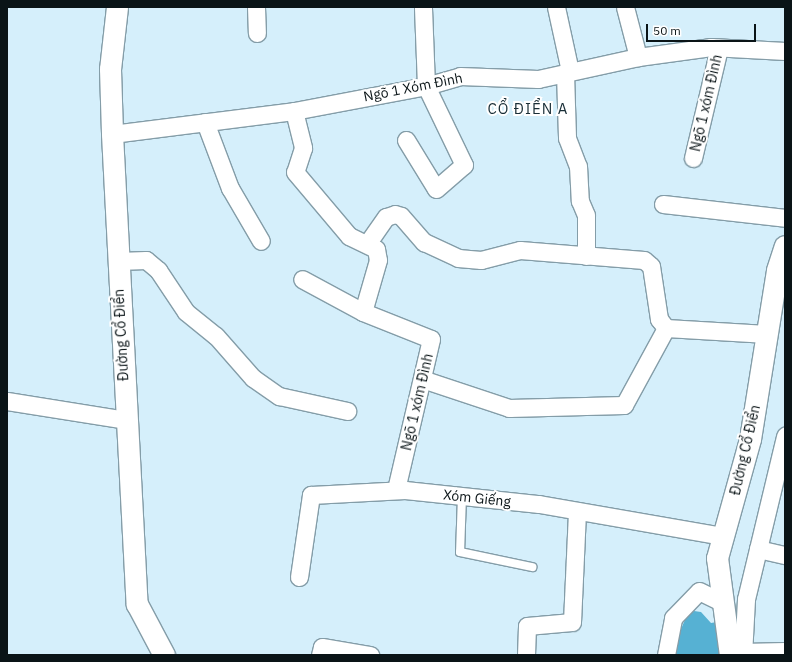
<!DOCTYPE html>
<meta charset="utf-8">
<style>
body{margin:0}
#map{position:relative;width:792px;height:662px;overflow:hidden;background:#d5effb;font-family:"IBM Plex Sans",sans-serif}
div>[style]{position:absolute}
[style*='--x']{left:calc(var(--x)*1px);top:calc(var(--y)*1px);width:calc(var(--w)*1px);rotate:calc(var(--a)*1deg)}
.water>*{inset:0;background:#56b1d3}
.roads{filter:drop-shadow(1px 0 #849da8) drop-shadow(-1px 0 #849da8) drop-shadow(0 1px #849da8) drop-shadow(0 -1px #849da8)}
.service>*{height:8px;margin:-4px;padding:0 4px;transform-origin:4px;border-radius:4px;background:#fff}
.minor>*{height:17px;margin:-8.5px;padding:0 8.5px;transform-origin:8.5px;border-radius:8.5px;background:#fff}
.tertiary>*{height:21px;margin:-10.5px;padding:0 10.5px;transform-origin:10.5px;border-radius:10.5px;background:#fff}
span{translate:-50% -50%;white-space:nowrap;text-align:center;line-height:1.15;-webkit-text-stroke:4px #fff;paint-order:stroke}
.street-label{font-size:14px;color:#0a1417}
.neighbourhood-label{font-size:15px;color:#192e37;letter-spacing:1px}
.frame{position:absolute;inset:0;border:8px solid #0a1417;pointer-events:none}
.scale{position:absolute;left:646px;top:24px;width:110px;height:18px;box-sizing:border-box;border:2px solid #0a1417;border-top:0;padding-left:5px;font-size:12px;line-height:14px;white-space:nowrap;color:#0a1417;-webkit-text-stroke:3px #fff;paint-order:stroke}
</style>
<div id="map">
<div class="water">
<i style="clip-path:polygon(694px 611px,701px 612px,711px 623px,717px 622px,721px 655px,673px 655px,681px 629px,687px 615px)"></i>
</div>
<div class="roads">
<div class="service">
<i style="--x:462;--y:496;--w:56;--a:92"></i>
<i style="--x:460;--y:552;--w:74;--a:11.8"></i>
</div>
<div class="minor">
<i style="--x:256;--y:7;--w:26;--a:88"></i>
<i style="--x:556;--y:7;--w:66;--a:77.7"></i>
<i style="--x:625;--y:7;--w:52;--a:75.4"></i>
<i style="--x:565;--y:73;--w:65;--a:88.2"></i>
<i style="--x:567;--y:138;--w:30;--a:69"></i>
<i style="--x:578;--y:166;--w:35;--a:87"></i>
<i style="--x:580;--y:201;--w:15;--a:67"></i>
<i style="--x:586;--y:215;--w:41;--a:90"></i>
<i style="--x:294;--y:111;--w:38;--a:76"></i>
<i style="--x:303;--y:148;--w:25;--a:108"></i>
<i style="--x:295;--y:172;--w:84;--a:49.8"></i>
<i style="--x:349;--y:236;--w:30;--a:26"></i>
<i style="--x:376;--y:249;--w:11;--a:80"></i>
<i style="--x:378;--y:260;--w:54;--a:106.1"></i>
<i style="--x:363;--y:312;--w:69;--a:-151.6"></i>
<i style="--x:205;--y:122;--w:71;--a:69.3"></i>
<i style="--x:230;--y:188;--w:61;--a:59.7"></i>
<i style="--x:112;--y:134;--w:183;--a:-7.2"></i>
<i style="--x:294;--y:111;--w:134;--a:-10.7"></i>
<i style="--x:426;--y:86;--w:35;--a:-16"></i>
<i style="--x:460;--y:76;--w:78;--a:2.2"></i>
<i style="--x:538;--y:79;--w:102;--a:-12.4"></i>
<i style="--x:638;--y:57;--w:74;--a:-7.8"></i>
<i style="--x:711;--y:47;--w:74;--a:3.1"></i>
<i style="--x:406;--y:140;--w:57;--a:58.5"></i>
<i style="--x:436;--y:189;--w:37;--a:-41"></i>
<i style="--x:464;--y:165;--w:88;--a:-115.7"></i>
<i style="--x:426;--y:86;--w:79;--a:-92.2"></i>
<i style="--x:693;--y:158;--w:113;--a:-76.7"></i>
<i style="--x:663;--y:204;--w:123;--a:6.5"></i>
<i style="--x:367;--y:244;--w:33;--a:-55"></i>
<i style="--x:386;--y:217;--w:9;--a:-18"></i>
<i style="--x:395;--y:214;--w:6;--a:18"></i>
<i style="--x:401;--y:216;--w:35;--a:49"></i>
<i style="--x:424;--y:242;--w:38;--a:25"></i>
<i style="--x:458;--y:258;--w:23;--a:5"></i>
<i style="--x:481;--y:260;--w:40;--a:-14.4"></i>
<i style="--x:520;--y:250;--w:124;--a:4.6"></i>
<i style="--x:644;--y:260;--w:9;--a:41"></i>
<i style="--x:651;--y:266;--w:54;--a:81.4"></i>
<i style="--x:659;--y:319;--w:11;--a:52"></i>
<i style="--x:666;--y:328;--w:101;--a:3.4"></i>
<i style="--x:118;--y:261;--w:28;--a:-2"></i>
<i style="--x:146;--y:260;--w:16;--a:40"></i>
<i style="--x:158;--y:270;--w:50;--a:56.3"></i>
<i style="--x:186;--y:312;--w:38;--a:39"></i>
<i style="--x:216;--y:336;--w:56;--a:48.6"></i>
<i style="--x:253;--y:378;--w:32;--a:35"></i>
<i style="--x:279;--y:396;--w:70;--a:12.4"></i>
<i style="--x:363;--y:312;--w:73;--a:21.7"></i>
<i style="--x:431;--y:339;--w:155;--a:103.1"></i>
<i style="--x:422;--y:379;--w:92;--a:18.4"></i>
<i style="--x:509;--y:408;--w:115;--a:-1.5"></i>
<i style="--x:624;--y:405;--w:88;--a:-61.4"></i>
<i style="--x:7;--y:401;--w:120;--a:9.1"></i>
<i style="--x:758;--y:549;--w:28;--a:13"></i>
<i style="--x:299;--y:577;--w:83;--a:-81.7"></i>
<i style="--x:311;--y:495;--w:94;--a:-3"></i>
<i style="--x:405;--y:490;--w:135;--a:6"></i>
<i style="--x:539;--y:504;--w:187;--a:9.9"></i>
<i style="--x:732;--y:648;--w:11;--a:22"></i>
<i style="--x:742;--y:652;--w:43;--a:-1.3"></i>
<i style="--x:320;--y:655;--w:8;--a:-76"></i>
<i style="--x:322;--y:647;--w:49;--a:9.5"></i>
<i style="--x:526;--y:655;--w:29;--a:-88"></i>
<i style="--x:527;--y:626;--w:45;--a:-5.1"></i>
<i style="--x:572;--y:622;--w:111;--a:-87.4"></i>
<i style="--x:666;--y:655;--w:38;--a:-79"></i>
<i style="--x:673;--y:618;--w:37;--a:-46"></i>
<i style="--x:699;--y:591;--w:28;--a:26"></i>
<i style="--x:743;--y:655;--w:56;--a:-86.9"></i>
<i style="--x:746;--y:599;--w:168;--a:-76.5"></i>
</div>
<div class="tertiary">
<i style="--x:117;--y:7;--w:62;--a:96.4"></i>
<i style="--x:110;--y:69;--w:65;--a:88.2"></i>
<i style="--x:112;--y:134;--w:471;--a:87"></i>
<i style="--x:137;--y:604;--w:58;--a:62.1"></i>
<i style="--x:730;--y:655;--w:98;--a:-97.6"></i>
<i style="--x:717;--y:558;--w:123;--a:-74.5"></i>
<i style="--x:750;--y:439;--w:171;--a:-80.9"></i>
<i style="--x:777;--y:270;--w:25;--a:-72"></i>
</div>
</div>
<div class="street-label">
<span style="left:413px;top:87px;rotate:-11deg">Ngõ 1 Xóm Đình</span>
<span style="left:706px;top:103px;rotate:-77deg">Ngõ 1 xóm Đình</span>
<span style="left:121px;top:335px;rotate:-93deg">Đường Cổ Điển</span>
<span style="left:417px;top:402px;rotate:-77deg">Ngõ 1 xóm Đình</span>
<span style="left:745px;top:450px;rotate:-77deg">Đường Cổ Điển</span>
<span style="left:477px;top:498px;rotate:6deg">Xóm Giếng</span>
</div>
<div class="neighbourhood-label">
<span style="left:528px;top:109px">CỔ ĐIỂN A</span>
</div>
<div class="frame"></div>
<div class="scale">50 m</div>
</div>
